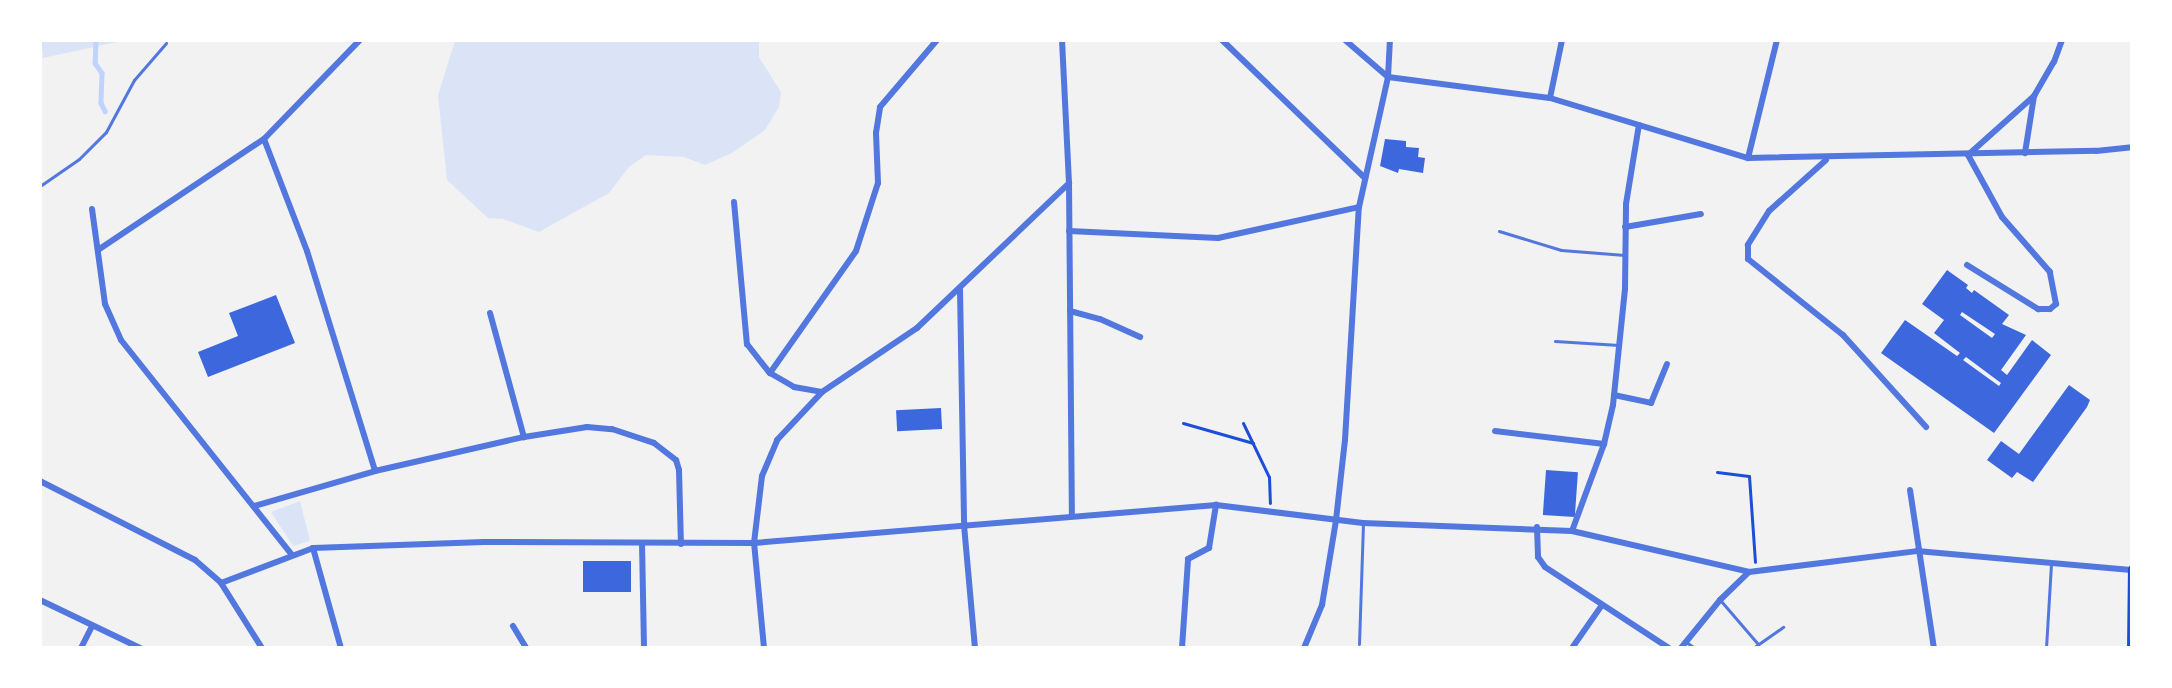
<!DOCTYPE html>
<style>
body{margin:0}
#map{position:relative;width:2172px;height:688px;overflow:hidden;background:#f2f2f2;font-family:"Exo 2",sans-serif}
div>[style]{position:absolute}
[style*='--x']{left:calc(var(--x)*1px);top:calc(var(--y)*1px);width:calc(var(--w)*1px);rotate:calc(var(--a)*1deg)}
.green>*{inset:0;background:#dbe4f7}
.stream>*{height:4.5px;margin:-2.25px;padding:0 2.25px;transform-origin:2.25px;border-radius:2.25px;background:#bfd3fe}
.building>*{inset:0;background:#3d67dc;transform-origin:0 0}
.path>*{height:3px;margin:-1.5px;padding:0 1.5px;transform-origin:1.5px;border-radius:1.5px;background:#1d4ed8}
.service>*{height:3px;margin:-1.5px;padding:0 1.5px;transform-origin:1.5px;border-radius:1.5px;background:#5277de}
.minor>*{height:6px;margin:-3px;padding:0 3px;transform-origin:3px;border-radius:3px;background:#5277de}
.secondary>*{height:9px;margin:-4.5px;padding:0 4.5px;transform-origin:4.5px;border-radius:4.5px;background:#1d4ed8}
span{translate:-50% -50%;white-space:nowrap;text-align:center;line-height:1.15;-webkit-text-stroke:5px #fff;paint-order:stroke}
.frame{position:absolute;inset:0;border:42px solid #fff;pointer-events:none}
</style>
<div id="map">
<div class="green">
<i style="clip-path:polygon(41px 40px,122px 40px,122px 41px,43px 58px)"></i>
<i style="clip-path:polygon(455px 41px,759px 41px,759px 57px,781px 92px,779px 107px,765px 130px,732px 153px,705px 165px,684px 157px,646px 155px,629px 167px,609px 193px,539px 232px,503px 219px,488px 218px,447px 180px,438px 95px)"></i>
<i style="clip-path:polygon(300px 501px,310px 541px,293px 546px,271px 512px)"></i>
</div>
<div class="stream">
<i style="--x:96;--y:40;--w:23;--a:92"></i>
<i style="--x:95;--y:63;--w:12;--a:55"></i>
<i style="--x:102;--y:73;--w:30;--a:92"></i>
<i style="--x:101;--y:103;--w:9;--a:63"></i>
</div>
<div class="building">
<i style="clip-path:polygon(1385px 139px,1406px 141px,1406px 147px,1419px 148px,1418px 157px,1425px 158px,1423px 173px,1399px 169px,1398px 173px,1380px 166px)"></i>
<i style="clip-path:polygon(evenodd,1947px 270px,1968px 285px,1966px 288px,1972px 293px,1974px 290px,2009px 315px,2002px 324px,2026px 335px,2001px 370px,2007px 375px,2032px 340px,2051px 355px,1994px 433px,1881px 353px,1905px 320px,1957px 356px,1960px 353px,1934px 333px,1944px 320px,1922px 304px,1947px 270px,1962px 312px,1995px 334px,1992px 338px,1960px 315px,1962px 312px,1947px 270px,1966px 357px,2001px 383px,1999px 386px,1963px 360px,1966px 357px)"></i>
<i style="clip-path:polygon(276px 295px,295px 343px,208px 377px,198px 352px,238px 336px,229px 313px)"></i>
<i style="clip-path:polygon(2069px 385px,2090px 400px,2087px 407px,2033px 482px,2017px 472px,2012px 478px,1987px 460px,2001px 441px,2019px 454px)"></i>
<i style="left:941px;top:408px;width:21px;height:45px;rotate:87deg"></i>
<i style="left:1546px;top:470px;width:32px;height:45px;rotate:4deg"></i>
<i style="left:631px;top:561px;width:31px;height:48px;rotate:90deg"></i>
</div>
<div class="path">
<i style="--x:1183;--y:423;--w:73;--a:15.9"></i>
<i style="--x:1243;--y:423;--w:60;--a:64.3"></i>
<i style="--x:1269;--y:477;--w:26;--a:88"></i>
<i style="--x:1717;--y:472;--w:32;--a:7"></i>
<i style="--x:1749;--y:476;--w:86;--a:86"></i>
</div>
<div class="service">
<i style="--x:40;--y:186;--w:47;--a:-34.7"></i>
<i style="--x:79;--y:159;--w:38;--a:-45"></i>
<i style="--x:106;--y:132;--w:59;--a:-61.7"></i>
<i style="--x:134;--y:80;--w:49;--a:-49.1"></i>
<i style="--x:1499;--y:231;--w:65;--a:17"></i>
<i style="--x:1561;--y:250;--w:64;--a:4.5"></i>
<i style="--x:1555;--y:341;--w:64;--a:3.6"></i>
<i style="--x:1721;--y:601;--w:57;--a:49.3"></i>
<i style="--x:1686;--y:642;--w:11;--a:34"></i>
<i style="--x:1359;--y:644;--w:121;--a:-88.1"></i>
<i style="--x:1753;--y:648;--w:37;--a:-35"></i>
<i style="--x:2046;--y:648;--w:83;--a:-86.6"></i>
</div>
<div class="minor">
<i style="--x:1062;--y:40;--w:143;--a:87.2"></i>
<i style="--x:1069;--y:183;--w:332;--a:89.5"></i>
<i style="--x:1222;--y:40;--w:199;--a:44"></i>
<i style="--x:1345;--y:40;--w:57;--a:40.7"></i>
<i style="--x:1388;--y:77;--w:163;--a:7.4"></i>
<i style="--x:1550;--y:98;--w:207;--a:16.9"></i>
<i style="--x:1748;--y:158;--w:348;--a:-1.2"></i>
<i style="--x:2096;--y:151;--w:36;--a:-6"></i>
<i style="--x:2034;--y:96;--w:39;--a:-60"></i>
<i style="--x:2054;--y:62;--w:23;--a:-70"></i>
<i style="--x:1550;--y:98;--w:59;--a:-78.3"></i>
<i style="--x:264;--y:139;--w:120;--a:69"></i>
<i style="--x:307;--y:251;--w:230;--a:72.8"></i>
<i style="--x:1748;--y:158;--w:122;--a:-76.2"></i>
<i style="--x:1826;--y:160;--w:76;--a:138.2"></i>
<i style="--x:1769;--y:211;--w:40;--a:122"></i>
<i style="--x:1748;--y:245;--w:14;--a:90"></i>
<i style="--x:1748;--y:259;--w:122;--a:38.7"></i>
<i style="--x:1843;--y:335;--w:124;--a:47.9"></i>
<i style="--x:734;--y:202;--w:143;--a:84.8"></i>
<i style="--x:747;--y:344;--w:37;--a:52"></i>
<i style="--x:770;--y:373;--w:28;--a:30"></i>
<i style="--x:794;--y:387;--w:28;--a:10"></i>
<i style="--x:92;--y:209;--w:96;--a:82.2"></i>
<i style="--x:105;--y:304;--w:39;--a:66"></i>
<i style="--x:121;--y:340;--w:273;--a:51.5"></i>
<i style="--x:1625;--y:227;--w:77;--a:-9.7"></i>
<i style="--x:1069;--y:231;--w:149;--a:2.7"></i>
<i style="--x:1218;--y:238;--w:144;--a:-12.4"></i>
<i style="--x:98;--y:250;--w:200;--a:-33.8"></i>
<i style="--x:264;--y:139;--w:138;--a:-45.9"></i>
<i style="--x:1967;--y:265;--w:84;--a:31.8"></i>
<i style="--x:2038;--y:309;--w:12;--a:0"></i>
<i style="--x:2050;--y:309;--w:8;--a:-40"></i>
<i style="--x:2056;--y:304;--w:33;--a:-101"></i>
<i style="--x:2050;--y:272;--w:73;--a:-131.1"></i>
<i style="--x:2002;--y:217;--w:71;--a:-118.7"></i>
<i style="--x:1968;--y:155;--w:89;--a:-41.8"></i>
<i style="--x:2034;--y:96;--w:58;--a:99"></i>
<i style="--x:960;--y:289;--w:236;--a:89"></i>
<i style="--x:964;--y:525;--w:123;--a:84.9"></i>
<i style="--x:1070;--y:311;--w:31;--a:15"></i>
<i style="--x:1100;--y:319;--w:44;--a:24.2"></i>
<i style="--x:490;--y:313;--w:129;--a:74.7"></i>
<i style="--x:770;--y:373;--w:149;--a:-54.8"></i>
<i style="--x:856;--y:251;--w:71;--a:-72.1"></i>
<i style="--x:878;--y:183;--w:50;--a:-92.3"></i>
<i style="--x:876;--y:133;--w:26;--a:-81"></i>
<i style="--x:880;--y:107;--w:88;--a:-49.6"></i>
<i style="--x:1614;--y:395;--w:38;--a:12"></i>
<i style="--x:1651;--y:403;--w:42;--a:-67.7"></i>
<i style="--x:1495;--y:431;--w:110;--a:6.8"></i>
<i style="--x:40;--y:481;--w:174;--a:27"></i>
<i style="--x:195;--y:560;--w:35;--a:41"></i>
<i style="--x:221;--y:583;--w:77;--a:57.8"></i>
<i style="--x:1910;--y:490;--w:160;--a:81.4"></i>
<i style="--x:254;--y:506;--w:126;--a:-16.1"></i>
<i style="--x:375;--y:471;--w:153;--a:-12.9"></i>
<i style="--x:524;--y:437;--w:64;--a:-9"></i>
<i style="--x:587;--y:427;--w:25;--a:5"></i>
<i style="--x:612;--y:429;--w:44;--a:18.4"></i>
<i style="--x:654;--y:443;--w:28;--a:38"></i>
<i style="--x:676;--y:460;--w:10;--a:73"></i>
<i style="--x:679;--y:470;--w:74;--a:88.5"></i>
<i style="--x:1537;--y:527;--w:30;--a:88"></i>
<i style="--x:1538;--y:557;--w:12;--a:55"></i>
<i style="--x:1545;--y:567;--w:148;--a:33.2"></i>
<i style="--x:1572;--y:531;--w:93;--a:-69.8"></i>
<i style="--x:1604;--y:444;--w:40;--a:-77"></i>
<i style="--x:1613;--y:405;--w:117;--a:-84.1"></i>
<i style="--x:1625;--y:289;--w:85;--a:-89.3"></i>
<i style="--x:1626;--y:204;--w:80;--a:-80.7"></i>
<i style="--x:642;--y:543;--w:105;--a:88.9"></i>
<i style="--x:313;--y:548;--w:104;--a:74.4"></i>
<i style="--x:221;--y:583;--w:98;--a:-20.8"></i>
<i style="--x:313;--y:548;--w:171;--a:-2"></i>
<i style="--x:484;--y:542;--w:270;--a:0.2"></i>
<i style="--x:754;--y:543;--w:464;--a:-4.7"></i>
<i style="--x:1216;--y:505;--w:148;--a:7"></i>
<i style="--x:1363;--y:523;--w:209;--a:2.2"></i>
<i style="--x:1572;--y:531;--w:182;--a:13"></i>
<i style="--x:1749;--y:572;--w:169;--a:-7.1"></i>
<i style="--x:1917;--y:551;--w:215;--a:5.1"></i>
<i style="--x:40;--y:600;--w:111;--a:25.6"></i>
<i style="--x:513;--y:626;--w:26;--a:59"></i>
<i style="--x:81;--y:648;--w:25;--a:-63"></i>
<i style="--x:764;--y:648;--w:105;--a:-95.4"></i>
<i style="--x:754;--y:543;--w:67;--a:-83.2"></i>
<i style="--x:762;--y:476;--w:39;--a:-67"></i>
<i style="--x:777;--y:440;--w:66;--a:-46.8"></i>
<i style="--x:822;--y:392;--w:115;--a:-34"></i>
<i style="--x:917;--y:328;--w:210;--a:-43.6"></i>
<i style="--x:1182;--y:648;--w:89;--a:-86.1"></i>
<i style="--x:1188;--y:559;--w:24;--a:-28"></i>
<i style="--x:1209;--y:548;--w:44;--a:-80.8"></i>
<i style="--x:1304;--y:648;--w:47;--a:-67.3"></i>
<i style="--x:1322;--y:605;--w:86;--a:-80.6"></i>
<i style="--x:1336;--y:520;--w:81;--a:-83.6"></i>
<i style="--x:1345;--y:440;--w:233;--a:-86.6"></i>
<i style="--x:1359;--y:207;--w:133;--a:-77.4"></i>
<i style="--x:1388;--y:77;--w:37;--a:-87"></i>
<i style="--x:1572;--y:648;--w:52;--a:-55.1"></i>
<i style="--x:1681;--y:648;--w:62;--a:-50.9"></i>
<i style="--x:1720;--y:600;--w:40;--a:-44"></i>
</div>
<div class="secondary">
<i style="--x:2131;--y:648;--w:79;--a:-89.3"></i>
</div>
<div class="frame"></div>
</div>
